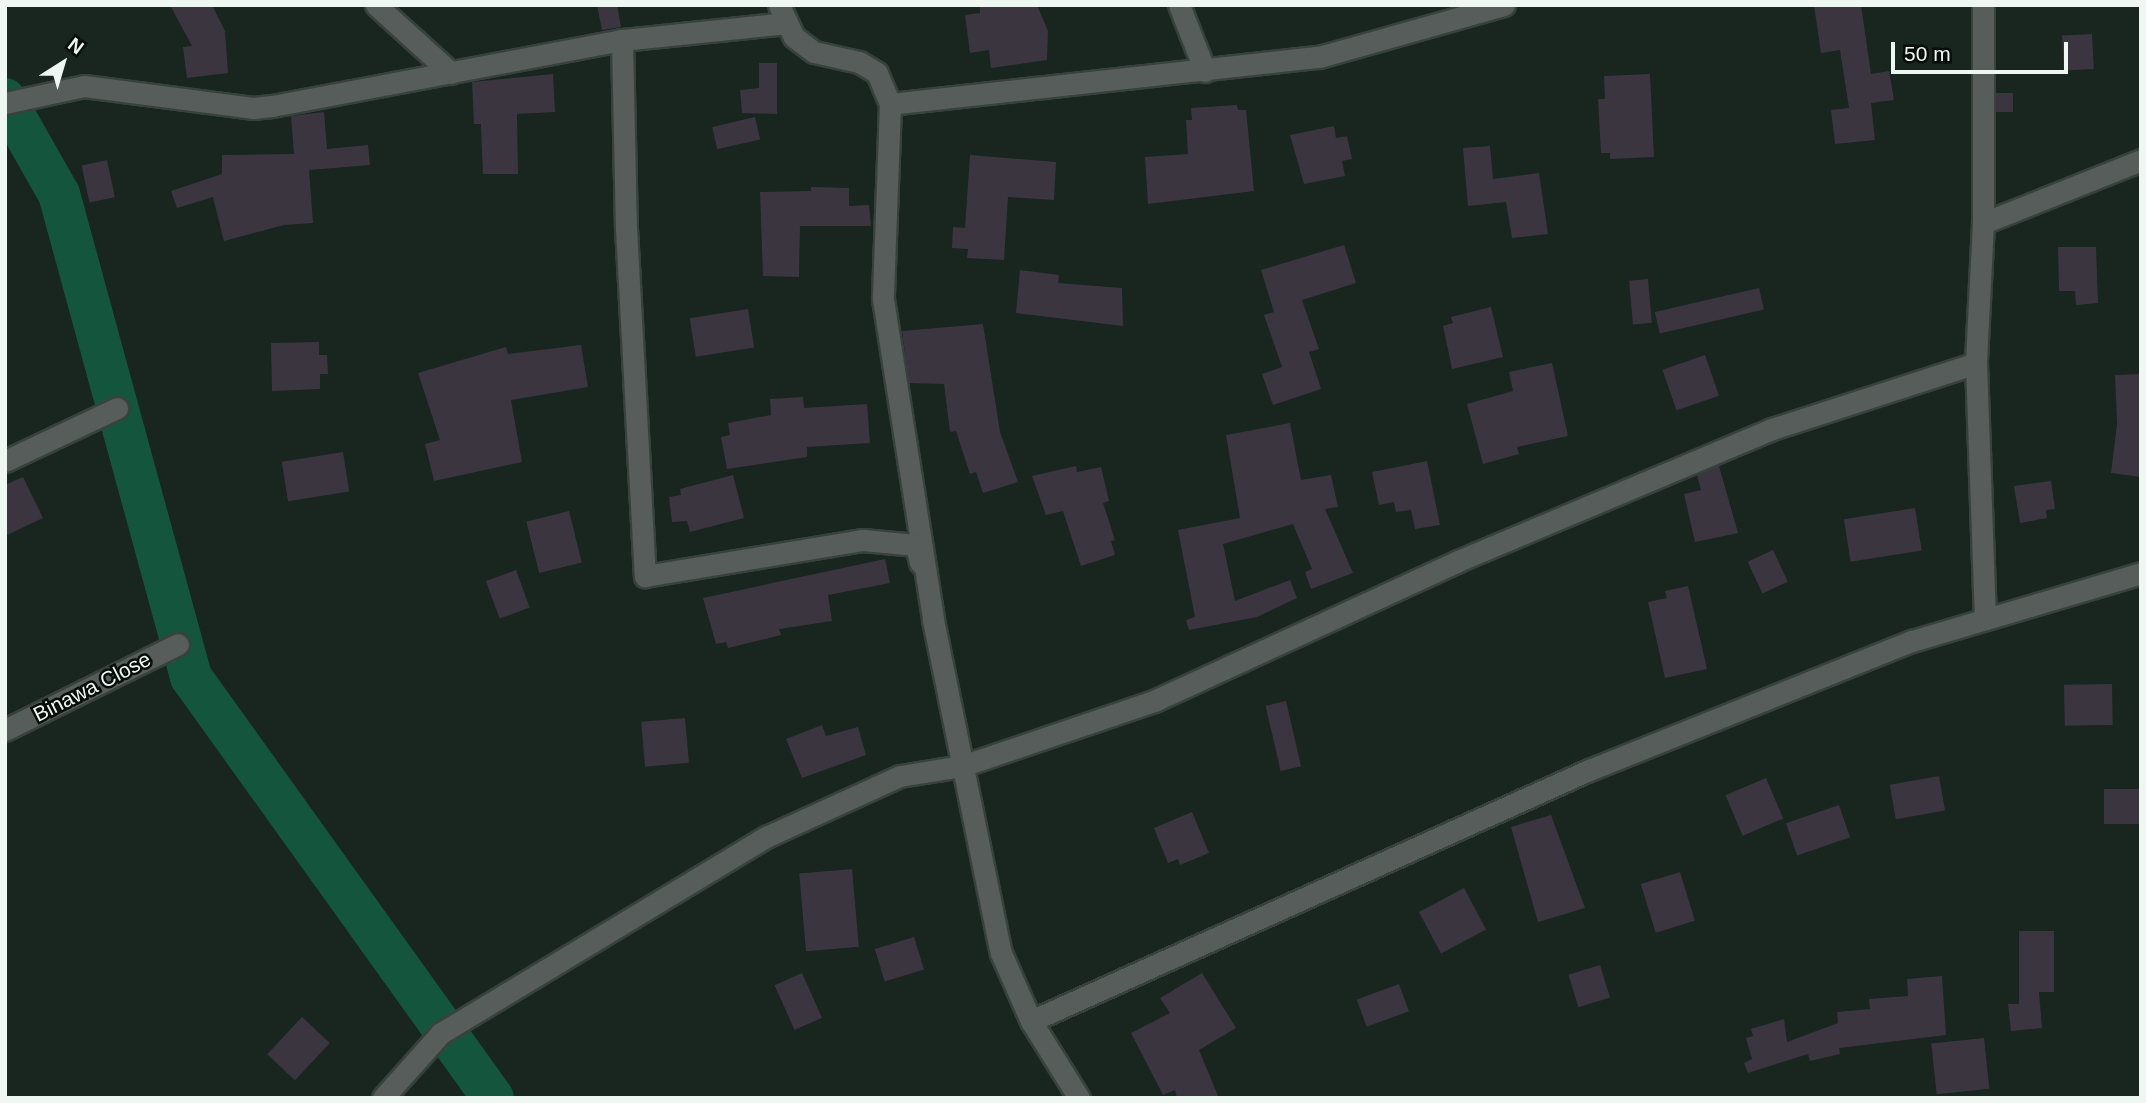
<!DOCTYPE html>
<style>
body{margin:0}
#map{position:relative;width:2146px;height:1103px;overflow:hidden;background:#19251f;font-family:Helvetica,sans-serif}
div>[style]{position:absolute}
[style*='--x']{left:calc(var(--x)*1px);top:calc(var(--y)*1px);width:calc(var(--w)*1px);rotate:calc(var(--a)*1deg)}
.river>*{height:42px;margin:-21px;padding:0 21px;transform-origin:21px;border-radius:21px;background:#13563d}
.building>*{inset:0;background:#3b3540;transform-origin:0 0}
.roads{filter:drop-shadow(2px 0 #37423d) drop-shadow(-2px 0 #37423d) drop-shadow(0 2px #37423d) drop-shadow(0 -2px #37423d)}
.street>*{height:21px;margin:-10.5px;padding:0 10.5px;transform-origin:10.5px;border-radius:10.5px;background:#575d5a}
span{translate:-50% -50%;white-space:nowrap;text-align:center;line-height:1.15;-webkit-text-stroke:5px #070d0a;paint-order:stroke}
.street-label{font-size:21px;color:#eff7f3}
.frame{position:absolute;inset:0;border:7px solid #eff7f3;pointer-events:none}
.north{position:absolute;left:28px;top:28px;width:70px;height:70px;-webkit-text-stroke:5px #070d0a;paint-order:stroke;rotate:37deg;font-size:19px;font-weight:700;line-height:28px;text-align:center;color:#eff7f3}
.north::after{content:'';display:block;margin:auto;width:24px;height:32px;background:#eff7f3;clip-path:polygon(50% 0,100% 100%,50% 72%,0 100%)}
.scale{position:absolute;left:1891px;top:42px;width:177px;height:32px;box-sizing:border-box;border:4px solid #eff7f3;border-top:0;padding-left:9px;font-size:21px;line-height:24px;white-space:nowrap;color:#eff7f3;-webkit-text-stroke:5px #070d0a;paint-order:stroke}
</style>
<div id="map">
<div class="river">
<i style="--x:5;--y:99;--w:109;--a:60.4"></i>
<i style="--x:59;--y:194;--w:501;--a:74.71"></i>
<i style="--x:191;--y:677;--w:518;--a:54.35"></i>
</div>
<div class="building">
<i style="clip-path:polygon(170px 5px,212px 5px,225px 31px,228px 73px,187px 78px,183px 47px,192px 46px)"></i>
<i style="clip-path:polygon(597px 5px,617px 5px,621px 27px,602px 30px)"></i>
<i style="clip-path:polygon(980px 5px,1037px 5px,1048px 31px,1047px 60px,991px 68px,989px 50px,970px 53px,965px 15px,980px 13px)"></i>
<i style="clip-path:polygon(1814px 5px,1861px 5px,1871px 74px,1889px 71px,1894px 100px,1871px 103px,1875px 140px,1835px 144px,1831px 110px,1849px 108px,1840px 50px,1821px 53px)"></i>
<i style="left:2092px;top:34px;width:35px;height:30px;rotate:87deg"></i>
<i style="clip-path:polygon(759px 63px,777px 63px,777px 114px,742px 113px,740px 90px,759px 88px)"></i>
<i style="clip-path:polygon(553px 74px,555px 112px,517px 114px,518px 174px,483px 174px,481px 129px,481px 124px,474px 124px,472px 82px)"></i>
<i style="clip-path:polygon(1650px 74px,1654px 157px,1610px 159px,1610px 153px,1601px 153px,1598px 99px,1605px 99px,1604px 76px)"></i>
<i style="left:1996px;top:93px;width:17px;height:19px"></i>
<i style="clip-path:polygon(1237px 105px,1238px 110px,1246px 110px,1254px 191px,1148px 204px,1145px 157px,1188px 154px,1186px 120px,1192px 120px,1191px 108px)"></i>
<i style="clip-path:polygon(324px 112px,327px 149px,368px 145px,370px 165px,309px 170px,313px 223px,284px 225px,224px 241px,213px 197px,177px 208px,171px 191px,222px 174px,222px 155px,294px 154px,291px 116px)"></i>
<i style="left:755px;top:117px;width:23px;height:44px;rotate:77deg"></i>
<i style="clip-path:polygon(1334px 126px,1336px 138px,1347px 136px,1352px 159px,1342px 161px,1345px 176px,1304px 184px,1290px 135px)"></i>
<i style="clip-path:polygon(1490px 146px,1493px 179px,1539px 173px,1548px 234px,1512px 238px,1506px 202px,1468px 206px,1463px 148px)"></i>
<i style="clip-path:polygon(970px 155px,1056px 162px,1054px 200px,1008px 197px,1004px 260px,967px 258px,968px 249px,952px 248px,953px 227px,965px 228px)"></i>
<i style="left:107px;top:160px;width:38px;height:26px;rotate:78deg"></i>
<i style="clip-path:polygon(811px 187px,849px 188px,849px 206px,869px 205px,871px 226px,800px 226px,799px 277px,763px 276px,760px 192px,811px 191px)"></i>
<i style="clip-path:polygon(1344px 245px,1356px 283px,1302px 300px,1319px 349px,1309px 352px,1321px 389px,1273px 405px,1262px 374px,1282px 367px,1264px 315px,1274px 312px,1261px 270px)"></i>
<i style="clip-path:polygon(2058px 247px,2096px 247px,2098px 303px,2076px 305px,2075px 291px,2059px 291px)"></i>
<i style="clip-path:polygon(1020px 270px,1059px 275px,1058px 283px,1122px 288px,1123px 326px,1016px 313px)"></i>
<i style="left:1648px;top:279px;width:44px;height:19px;rotate:85deg"></i>
<i style="left:1759px;top:288px;width:22px;height:107px;rotate:77deg"></i>
<i style="clip-path:polygon(1491px 307px,1503px 357px,1452px 369px,1443px 326px,1453px 323px,1451px 317px)"></i>
<i style="left:748px;top:309px;width:39px;height:59px;rotate:81deg"></i>
<i style="clip-path:polygon(983px 324px,1000px 432px,1018px 482px,983px 493px,976px 472px,970px 474px,956px 431px,950px 432px,944px 384px,909px 383px,902px 331px)"></i>
<i style="clip-path:polygon(319px 342px,319px 355px,327px 355px,328px 374px,320px 374px,320px 389px,272px 391px,271px 343px)"></i>
<i style="clip-path:polygon(581px 345px,588px 387px,511px 400px,522px 462px,434px 481px,425px 444px,440px 440px,418px 373px,506px 347px,508px 354px)"></i>
<i style="left:1705px;top:355px;width:43px;height:45px;rotate:71deg"></i>
<i style="clip-path:polygon(1552px 363px,1568px 436px,1517px 447px,1519px 454px,1483px 464px,1467px 404px,1513px 391px,1509px 372px)"></i>
<i style="clip-path:polygon(2141px 374px,2141px 477px,2111px 473px,2117px 424px,2115px 375px)"></i>
<i style="clip-path:polygon(803px 397px,804px 408px,867px 404px,870px 443px,807px 447px,807px 457px,727px 469px,721px 437px,730px 435px,728px 423px,771px 415px,770px 399px)"></i>
<i style="clip-path:polygon(1290px 423px,1301px 480px,1331px 475px,1338px 507px,1325px 509px,1353px 573px,1311px 589px,1305px 572px,1312px 569px,1293px 524px,1223px 544px,1235px 601px,1290px 580px,1297px 598px,1257px 617px,1189px 630px,1186px 620px,1195px 617px,1178px 530px,1240px 518px,1226px 435px)"></i>
<i style="left:343px;top:452px;width:40px;height:62px;rotate:81deg"></i>
<i style="clip-path:polygon(1427px 461px,1440px 525px,1415px 529px,1411px 510px,1396px 512px,1394px 502px,1379px 505px,1372px 472px)"></i>
<i style="clip-path:polygon(1076px 466px,1077px 472px,1101px 467px,1109px 501px,1103px 503px,1115px 540px,1111px 541px,1115px 555px,1081px 566px,1063px 511px,1046px 515px,1032px 476px)"></i>
<i style="clip-path:polygon(1719px 466px,1738px 533px,1695px 542px,1684px 494px,1701px 490px,1697px 475px)"></i>
<i style="clip-path:polygon(733px 475px,744px 518px,690px 532px,687px 521px,672px 522px,669px 497px,681px 495px,680px 489px)"></i>
<i style="clip-path:polygon(23px 477px,43px 518px,5px 536px,5px 485px)"></i>
<i style="clip-path:polygon(2051px 481px,2055px 509px,2046px 510px,2047px 518px,2020px 523px,2014px 486px)"></i>
<i style="left:1915px;top:508px;width:43px;height:72px;rotate:81deg"></i>
<i style="left:569px;top:511px;width:53px;height:44px;rotate:76deg"></i>
<i style="left:1773px;top:550px;width:35px;height:28px;rotate:65deg"></i>
<i style="clip-path:polygon(885px 559px,890px 583px,828px 595px,832px 621px,779px 629px,781px 635px,728px 648px,726px 642px,716px 644px,703px 598px)"></i>
<i style="left:516px;top:570px;width:40px;height:32px;rotate:70deg"></i>
<i style="clip-path:polygon(1688px 586px,1707px 669px,1665px 678px,1648px 602px,1667px 598px,1665px 591px)"></i>
<i style="left:2112px;top:684px;width:41px;height:48px;rotate:89deg"></i>
<i style="left:1286px;top:701px;width:67px;height:21px;rotate:77deg"></i>
<i style="left:685px;top:718px;width:45px;height:44px;rotate:85deg"></i>
<i style="clip-path:polygon(822px 725px,826px 736px,858px 727px,866px 755px,802px 778px,786px 739px)"></i>
<i style="left:1939px;top:776px;width:35px;height:50px;rotate:80deg"></i>
<i style="left:1766px;top:778px;width:44px;height:44px;rotate:67deg"></i>
<i style="left:2104px;top:789px;width:37px;height:35px"></i>
<i style="left:1839px;top:805px;width:34px;height:56px;rotate:71deg"></i>
<i style="clip-path:polygon(1192px 812px,1209px 853px,1180px 865px,1178px 859px,1168px 863px,1154px 828px)"></i>
<i style="clip-path:polygon(1551px 815px,1585px 908px,1538px 922px,1511px 827px)"></i>
<i style="left:852px;top:869px;width:78px;height:53px;rotate:85deg"></i>
<i style="left:1680px;top:872px;width:51px;height:41px;rotate:73deg"></i>
<i style="left:1464px;top:888px;width:47px;height:51px;rotate:62deg"></i>
<i style="clip-path:polygon(2019px 931px,2054px 931px,2054px 992px,2039px 992px,2042px 1028px,2011px 1031px,2008px 1004px,2019px 1004px)"></i>
<i style="left:914px;top:937px;width:34px;height:41px;rotate:73deg"></i>
<i style="left:1600px;top:965px;width:34px;height:33px;rotate:73deg"></i>
<i style="left:802px;top:973px;width:49px;height:30px;rotate:66deg"></i>
<i style="clip-path:polygon(1202px 973px,1236px 1028px,1199px 1050px,1219px 1098px,1177px 1098px,1175px 1090px,1163px 1095px,1131px 1033px,1170px 1013px,1160px 998px)"></i>
<i style="clip-path:polygon(1942px 976px,1946px 1035px,1839px 1048px,1840px 1054px,1810px 1061px,1808px 1054px,1748px 1073px,1744px 1063px,1752px 1059px,1746px 1038px,1753px 1036px,1751px 1029px,1784px 1019px,1787px 1042px,1838px 1023px,1837px 1012px,1870px 1009px,1869px 999px,1908px 996px,1907px 979px)"></i>
<i style="left:1399px;top:984px;width:29px;height:45px;rotate:70deg"></i>
<i style="left:302px;top:1017px;width:38px;height:51px;rotate:43deg"></i>
<i style="left:1984px;top:1038px;width:51px;height:53px;rotate:84deg"></i>
</div>
<div class="roads">
<div class="street">
<i style="--x:376;--y:5;--w:101;--a:42.2"></i>
<i style="--x:779;--y:5;--w:35;--a:65"></i>
<i style="--x:794;--y:37;--w:25;--a:37"></i>
<i style="--x:814;--y:52;--w:46;--a:12.5"></i>
<i style="--x:859;--y:62;--w:21;--a:31"></i>
<i style="--x:877;--y:73;--w:34;--a:67"></i>
<i style="--x:890;--y:104;--w:195;--a:92.1"></i>
<i style="--x:883;--y:299;--w:325;--a:81.1"></i>
<i style="--x:933;--y:620;--w:340;--a:78.5"></i>
<i style="--x:1001;--y:953;--w:74;--a:66.2"></i>
<i style="--x:1031;--y:1021;--w:91;--a:58.1"></i>
<i style="--x:1179;--y:5;--w:71;--a:68.5"></i>
<i style="--x:1983;--y:5;--w:218;--a:90"></i>
<i style="--x:1983;--y:223;--w:140;--a:92.9"></i>
<i style="--x:1976;--y:363;--w:255;--a:88"></i>
<i style="--x:622;--y:40;--w:188;--a:88.8"></i>
<i style="--x:626;--y:228;--w:349;--a:86.9"></i>
<i style="--x:645;--y:576;--w:221;--a:-9.4"></i>
<i style="--x:863;--y:540;--w:53;--a:5.4"></i>
<i style="--x:916;--y:545;--w:18;--a:77"></i>
<i style="--x:5;--y:103;--w:81;--a:-12.1"></i>
<i style="--x:84;--y:86;--w:170;--a:7.4"></i>
<i style="--x:253;--y:108;--w:19;--a:-6"></i>
<i style="--x:272;--y:106;--w:356;--a:-10.7"></i>
<i style="--x:622;--y:40;--w:165;--a:-5.9"></i>
<i style="--x:890;--y:104;--w:432;--a:-6.3"></i>
<i style="--x:1319;--y:57;--w:192;--a:-15.7"></i>
<i style="--x:1983;--y:223;--w:170;--a:-21.7"></i>
<i style="--x:5;--y:461;--w:124;--a:-25.3"></i>
<i style="--x:5;--y:730;--w:193;--a:-26.4"></i>
<i style="--x:1031;--y:1021;--w:612;--a:-24.22"></i>
<i style="--x:1589;--y:770;--w:348;--a:-21.8"></i>
<i style="--x:1912;--y:641;--w:239;--a:-16.5"></i>
<i style="--x:383;--y:1098;--w:87;--a:-48.3"></i>
<i style="--x:441;--y:1033;--w:380;--a:-31.1"></i>
<i style="--x:766;--y:837;--w:147;--a:-24.5"></i>
<i style="--x:900;--y:776;--w:63;--a:-9.2"></i>
<i style="--x:962;--y:766;--w:203;--a:-18.7"></i>
<i style="--x:1154;--y:701;--w:335;--a:-24.7"></i>
<i style="--x:1458;--y:561;--w:341;--a:-22.8"></i>
<i style="--x:1772;--y:429;--w:214;--a:-17.9"></i>
</div>
</div>
<div class="street-label">
<span style="left:92px;top:687px;rotate:-27deg">Binawa Close</span>
</div>
<div class="frame"></div>
<div class="north">N</div>
<div class="scale">50 m</div>
</div>
